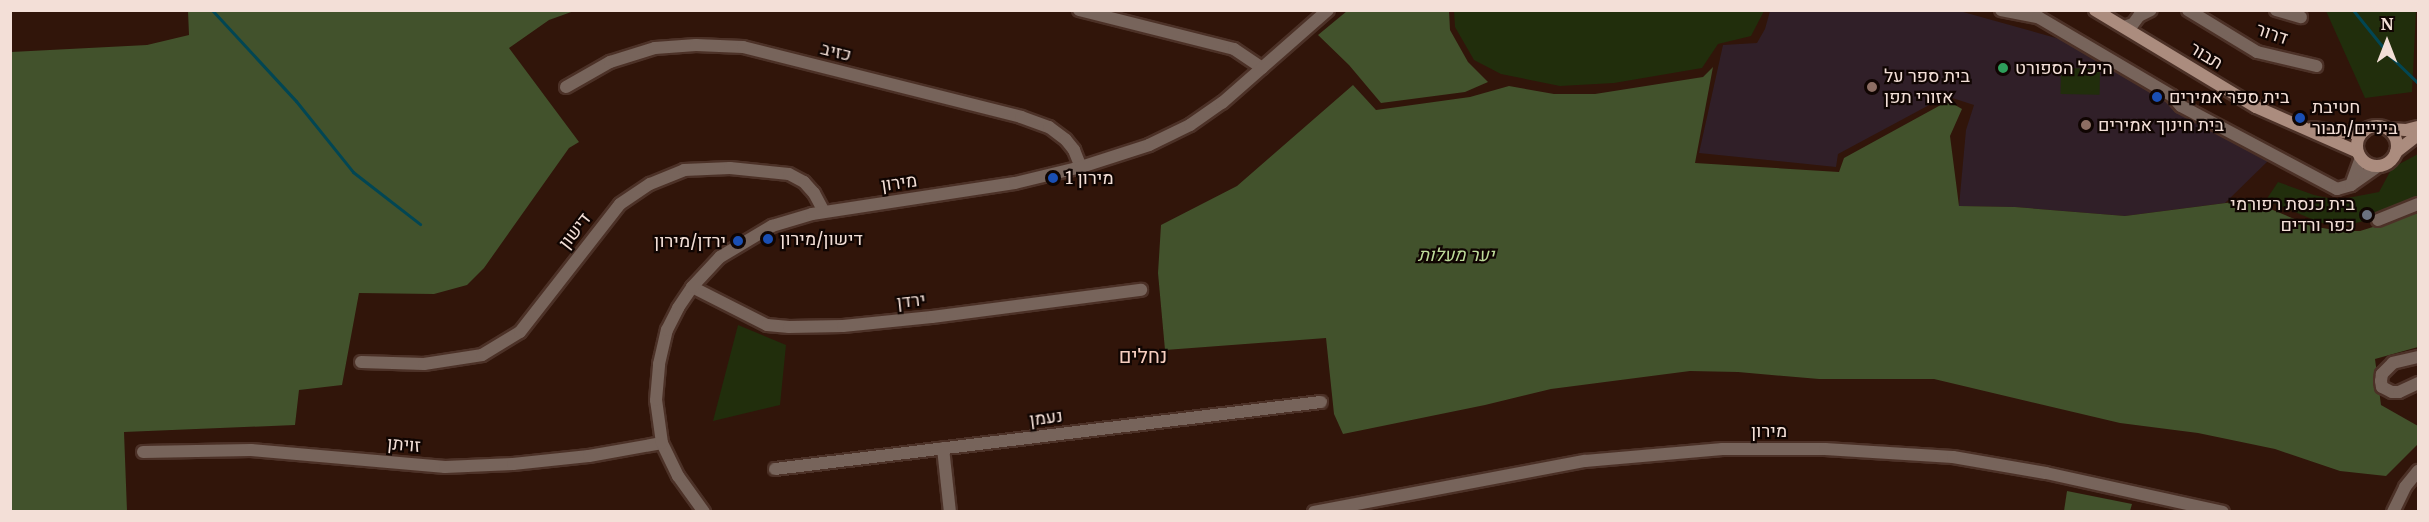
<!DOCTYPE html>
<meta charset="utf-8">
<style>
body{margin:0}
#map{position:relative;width:2429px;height:522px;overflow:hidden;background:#31150a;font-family:Merriweather,Heebo,serif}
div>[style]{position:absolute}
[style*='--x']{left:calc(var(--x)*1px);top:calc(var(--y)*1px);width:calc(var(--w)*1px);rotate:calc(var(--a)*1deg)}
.education>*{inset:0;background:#301f28}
.green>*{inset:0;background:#212e0c;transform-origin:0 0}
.forest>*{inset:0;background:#42522c}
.stream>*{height:3px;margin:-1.5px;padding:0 1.5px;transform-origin:1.5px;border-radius:1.5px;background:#024653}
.roads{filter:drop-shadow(2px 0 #4c3127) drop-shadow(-2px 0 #4c3127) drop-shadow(0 2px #4c3127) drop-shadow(0 -2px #4c3127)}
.street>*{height:12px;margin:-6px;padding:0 6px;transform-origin:6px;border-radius:6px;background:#77645b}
.secondary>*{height:12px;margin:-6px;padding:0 6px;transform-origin:6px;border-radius:6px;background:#ab8c7e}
.secondary>.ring{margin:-6px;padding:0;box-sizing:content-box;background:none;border:12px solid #ab8c7e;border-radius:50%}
.dots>*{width:16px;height:16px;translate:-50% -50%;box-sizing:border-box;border:3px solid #100502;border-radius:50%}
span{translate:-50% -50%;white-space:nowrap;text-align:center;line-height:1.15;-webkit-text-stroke:4.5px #100502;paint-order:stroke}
.street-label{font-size:18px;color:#f3dfd7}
.poi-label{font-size:18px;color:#f3dfd7}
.left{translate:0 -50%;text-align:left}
.right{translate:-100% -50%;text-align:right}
.park-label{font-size:18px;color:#bedc9a;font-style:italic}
.neighbourhood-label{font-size:20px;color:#f6cdbf}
.frame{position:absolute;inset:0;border:12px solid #f3dfd7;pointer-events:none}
.north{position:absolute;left:2357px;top:12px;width:60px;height:60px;-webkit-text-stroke:4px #100502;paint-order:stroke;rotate:0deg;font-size:16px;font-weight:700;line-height:24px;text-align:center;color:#f3dfd7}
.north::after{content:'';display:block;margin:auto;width:21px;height:27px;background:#f3dfd7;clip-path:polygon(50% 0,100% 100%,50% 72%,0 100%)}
</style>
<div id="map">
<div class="education">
<i style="clip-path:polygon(1956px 10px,2063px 40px,2068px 37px,2192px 119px,2270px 159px,2225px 203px,2125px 216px,2015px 207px,1959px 206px,1966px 130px,1974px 105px,1946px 96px,1838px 154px,1836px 167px,1699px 153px,1723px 45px,1757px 43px,1765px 29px,1770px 11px)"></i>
</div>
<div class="green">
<i style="clip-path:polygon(1454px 11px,1454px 10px,1764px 11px,1751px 36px,1718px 44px,1702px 68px,1614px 83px,1560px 86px,1501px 74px,1474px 60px,1455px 27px)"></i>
<i style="clip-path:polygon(2326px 11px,2416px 11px,2412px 92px,2365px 98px)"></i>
<i style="left:2061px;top:68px;width:39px;height:26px;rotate:1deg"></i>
<i style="clip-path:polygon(2418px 154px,2418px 206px,2416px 207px,2345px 226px,2321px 223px,2266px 200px,2278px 182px,2314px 195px,2337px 200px,2379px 192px,2392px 168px)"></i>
<i style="clip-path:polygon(738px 325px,786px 345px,780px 405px,713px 421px)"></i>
</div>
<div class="forest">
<i style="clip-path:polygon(188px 11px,574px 11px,549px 20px,509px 48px,579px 142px,569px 148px,484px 268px,467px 285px,434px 294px,359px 293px,342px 385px,299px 390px,295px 425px,124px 432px,127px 511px,11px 511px,11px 52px,147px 45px,189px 35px)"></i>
<i style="clip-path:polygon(1347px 11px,1449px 11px,1450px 30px,1468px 62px,1488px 82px,1465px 92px,1381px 103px,1349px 65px,1318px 35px)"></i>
<i style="clip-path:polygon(1713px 67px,1695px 163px,1839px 172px,1844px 158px,1948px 101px,1962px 109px,1950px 136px,1959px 206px,2015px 207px,2125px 216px,2249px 200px,2311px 226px,2340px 231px,2360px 231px,2418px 213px,2418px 347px,2375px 359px,2381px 405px,2418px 426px,2418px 444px,2386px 476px,2340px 471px,2275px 449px,2198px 433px,2120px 423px,1934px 379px,1819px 379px,1738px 372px,1690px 371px,1551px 389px,1485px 405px,1343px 434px,1334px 414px,1326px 338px,1165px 350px,1158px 273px,1161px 225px,1237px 186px,1353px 85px,1376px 110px,1470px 97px,1509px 86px,1554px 94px,1595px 94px,1703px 77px)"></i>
<i style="clip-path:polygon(2067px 491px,2132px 504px,2130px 511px,2064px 511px)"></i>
</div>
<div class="stream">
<i style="--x:212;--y:10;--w:124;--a:47.3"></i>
<i style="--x:296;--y:101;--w:91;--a:51.2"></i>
<i style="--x:353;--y:172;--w:85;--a:37.8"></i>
<i style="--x:2353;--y:10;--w:59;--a:51.2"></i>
<i style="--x:2390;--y:56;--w:39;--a:44"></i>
</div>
<div class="roads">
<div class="street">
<i style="--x:1079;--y:10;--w:160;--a:14.1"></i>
<i style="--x:1234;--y:49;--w:34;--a:34"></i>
<i style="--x:2001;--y:10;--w:38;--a:11"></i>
<i style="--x:2038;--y:17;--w:156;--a:30.5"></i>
<i style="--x:2172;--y:96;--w:13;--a:48"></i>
<i style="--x:2181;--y:106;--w:177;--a:28"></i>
<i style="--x:2337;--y:189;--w:15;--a:-16"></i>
<i style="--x:2351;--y:185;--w:33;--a:-35"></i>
<i style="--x:2188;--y:10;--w:81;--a:31.3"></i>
<i style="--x:2257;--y:52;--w:61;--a:13.3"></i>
<i style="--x:2276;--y:10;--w:26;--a:16"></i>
<i style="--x:2124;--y:27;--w:9;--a:-18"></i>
<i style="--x:2133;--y:24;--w:10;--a:-53"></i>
<i style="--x:2139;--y:16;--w:13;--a:-27"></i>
<i style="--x:566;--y:87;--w:51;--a:-29.6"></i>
<i style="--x:610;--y:62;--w:47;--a:-17.3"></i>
<i style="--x:655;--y:48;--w:41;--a:-4.2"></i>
<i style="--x:696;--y:45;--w:47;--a:2.4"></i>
<i style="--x:743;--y:47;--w:287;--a:14.1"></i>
<i style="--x:1021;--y:117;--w:30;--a:20"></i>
<i style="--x:1049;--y:127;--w:21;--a:37"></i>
<i style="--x:1066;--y:140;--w:13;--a:51"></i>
<i style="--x:1074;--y:150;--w:18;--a:68"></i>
<i style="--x:2351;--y:185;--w:29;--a:-70"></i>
<i style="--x:2378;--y:220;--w:43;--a:-21.8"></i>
<i style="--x:692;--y:287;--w:84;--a:26.9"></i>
<i style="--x:767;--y:325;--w:22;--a:5"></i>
<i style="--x:789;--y:327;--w:54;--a:-1.1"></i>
<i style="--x:843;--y:326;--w:89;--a:-5.8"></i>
<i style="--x:932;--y:317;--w:211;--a:-7.4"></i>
<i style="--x:2418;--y:357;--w:26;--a:167"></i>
<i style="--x:2393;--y:363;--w:16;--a:135"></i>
<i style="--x:2382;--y:374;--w:7;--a:98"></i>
<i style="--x:2381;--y:381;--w:6;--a:81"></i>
<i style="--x:2382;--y:387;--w:11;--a:27"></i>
<i style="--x:2392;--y:392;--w:7;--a:0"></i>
<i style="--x:2399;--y:392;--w:21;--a:-25"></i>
<i style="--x:361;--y:362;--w:63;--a:1.8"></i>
<i style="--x:424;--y:364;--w:59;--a:-8.8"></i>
<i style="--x:482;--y:355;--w:44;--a:-31.2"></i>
<i style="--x:520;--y:332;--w:162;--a:-52"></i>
<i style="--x:620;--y:204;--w:36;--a:-34"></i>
<i style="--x:650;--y:184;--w:37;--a:-22"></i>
<i style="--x:684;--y:170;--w:46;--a:-2.5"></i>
<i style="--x:730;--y:168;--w:59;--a:5.8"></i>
<i style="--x:789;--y:174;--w:17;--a:28"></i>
<i style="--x:804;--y:182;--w:15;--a:48"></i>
<i style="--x:814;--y:193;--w:21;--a:62"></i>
<i style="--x:943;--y:448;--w:64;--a:83.8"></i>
<i style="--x:143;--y:452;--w:108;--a:-1.1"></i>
<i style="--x:251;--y:450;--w:195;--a:5"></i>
<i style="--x:445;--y:467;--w:68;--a:-2.5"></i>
<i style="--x:513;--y:464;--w:76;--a:-6"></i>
<i style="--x:589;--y:456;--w:74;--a:-10.1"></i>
<i style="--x:775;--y:469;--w:550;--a:-7"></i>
<i style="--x:704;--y:512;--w:44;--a:-125.8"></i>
<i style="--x:678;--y:476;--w:37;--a:-116"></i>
<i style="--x:662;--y:443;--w:43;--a:-97.9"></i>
<i style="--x:656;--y:400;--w:36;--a:-85"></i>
<i style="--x:659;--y:364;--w:35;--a:-77"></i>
<i style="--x:667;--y:330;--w:25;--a:-63"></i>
<i style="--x:678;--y:308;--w:25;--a:-56"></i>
<i style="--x:692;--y:287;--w:41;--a:-47"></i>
<i style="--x:720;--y:257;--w:61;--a:-30.8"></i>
<i style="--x:772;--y:226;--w:42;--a:-16.7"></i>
<i style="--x:812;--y:214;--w:205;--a:-8.7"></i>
<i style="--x:1015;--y:183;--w:68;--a:-13.6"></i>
<i style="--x:1081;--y:167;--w:71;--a:-17.9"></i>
<i style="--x:1149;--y:145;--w:46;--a:-26"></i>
<i style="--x:1190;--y:125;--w:39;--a:-35"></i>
<i style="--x:1222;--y:103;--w:141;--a:-41.3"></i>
<i style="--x:1314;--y:512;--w:276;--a:-10.7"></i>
<i style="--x:1585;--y:461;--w:138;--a:-5"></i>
<i style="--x:1722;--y:449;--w:103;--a:0"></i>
<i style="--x:1825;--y:449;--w:128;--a:3.6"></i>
<i style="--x:1953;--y:457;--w:94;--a:9.8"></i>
<i style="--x:2046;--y:473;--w:181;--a:12.4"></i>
<i style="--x:2393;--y:512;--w:28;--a:-64"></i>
<i style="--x:2405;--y:487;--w:21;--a:-51"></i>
</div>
<div class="secondary">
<i style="--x:2095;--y:10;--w:188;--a:31.1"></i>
<i style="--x:2256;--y:107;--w:111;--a:23.8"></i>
<i class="ring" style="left:2357px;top:126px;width:28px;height:28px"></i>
<i style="--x:2313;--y:128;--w:37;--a:8"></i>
<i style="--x:2350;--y:133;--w:14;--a:-8"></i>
<i style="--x:2388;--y:129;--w:18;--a:3"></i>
<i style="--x:2406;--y:130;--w:12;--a:-14"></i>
<i style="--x:2396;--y:152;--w:28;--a:-38"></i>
</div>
</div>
<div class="dots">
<i style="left:2003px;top:68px;background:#2e9e5b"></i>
<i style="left:1872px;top:87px;background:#8d6e63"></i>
<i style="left:2157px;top:97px;background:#1a4fb4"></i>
<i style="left:2300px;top:118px;background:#1a4fb4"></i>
<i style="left:2086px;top:125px;background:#8d6e63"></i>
<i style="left:1053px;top:178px;background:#1a4fb4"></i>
<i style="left:2367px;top:215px;background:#6b7280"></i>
<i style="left:768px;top:239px;background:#1a4fb4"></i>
<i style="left:738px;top:241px;background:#1a4fb4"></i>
</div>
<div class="street-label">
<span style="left:2272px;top:34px;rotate:19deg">דרור</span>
<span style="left:836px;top:52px;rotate:14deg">כזיב</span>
<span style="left:2206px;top:56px;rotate:31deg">תבור</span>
<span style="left:899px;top:183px;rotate:-8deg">מירון</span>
<span style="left:575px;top:231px;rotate:-52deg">דישון</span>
<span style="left:911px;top:301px;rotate:-6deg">ירדן</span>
<span style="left:1046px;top:418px;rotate:-7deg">נעמן</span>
<span style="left:1769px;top:431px">מירון</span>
<span style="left:404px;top:445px;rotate:5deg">זויתן</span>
</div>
<div class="poi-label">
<span class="left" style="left:2015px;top:68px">היכל הספורט</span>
<span class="left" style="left:1884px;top:87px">בית ספר על<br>אזורי תפן</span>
<span class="left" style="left:2169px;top:97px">בית ספר אמירים</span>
<span class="left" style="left:2312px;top:118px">חטיבת<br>ביניים/תבור</span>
<span class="left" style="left:2098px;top:125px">בית חינוך אמירים</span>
<span class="left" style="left:1065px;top:178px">מירון 1</span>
<span class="right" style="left:2355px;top:215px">בית כנסת רפורמי<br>כפר ורדים</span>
<span class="left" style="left:780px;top:239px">דישון/מירון</span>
<span class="right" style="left:726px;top:241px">ירדן/מירון</span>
</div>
<div class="park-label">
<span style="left:1456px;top:255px">יער מעלות</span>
</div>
<div class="neighbourhood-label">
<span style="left:1143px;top:355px">נחלים</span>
</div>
<div class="frame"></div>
<div class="north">N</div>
</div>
